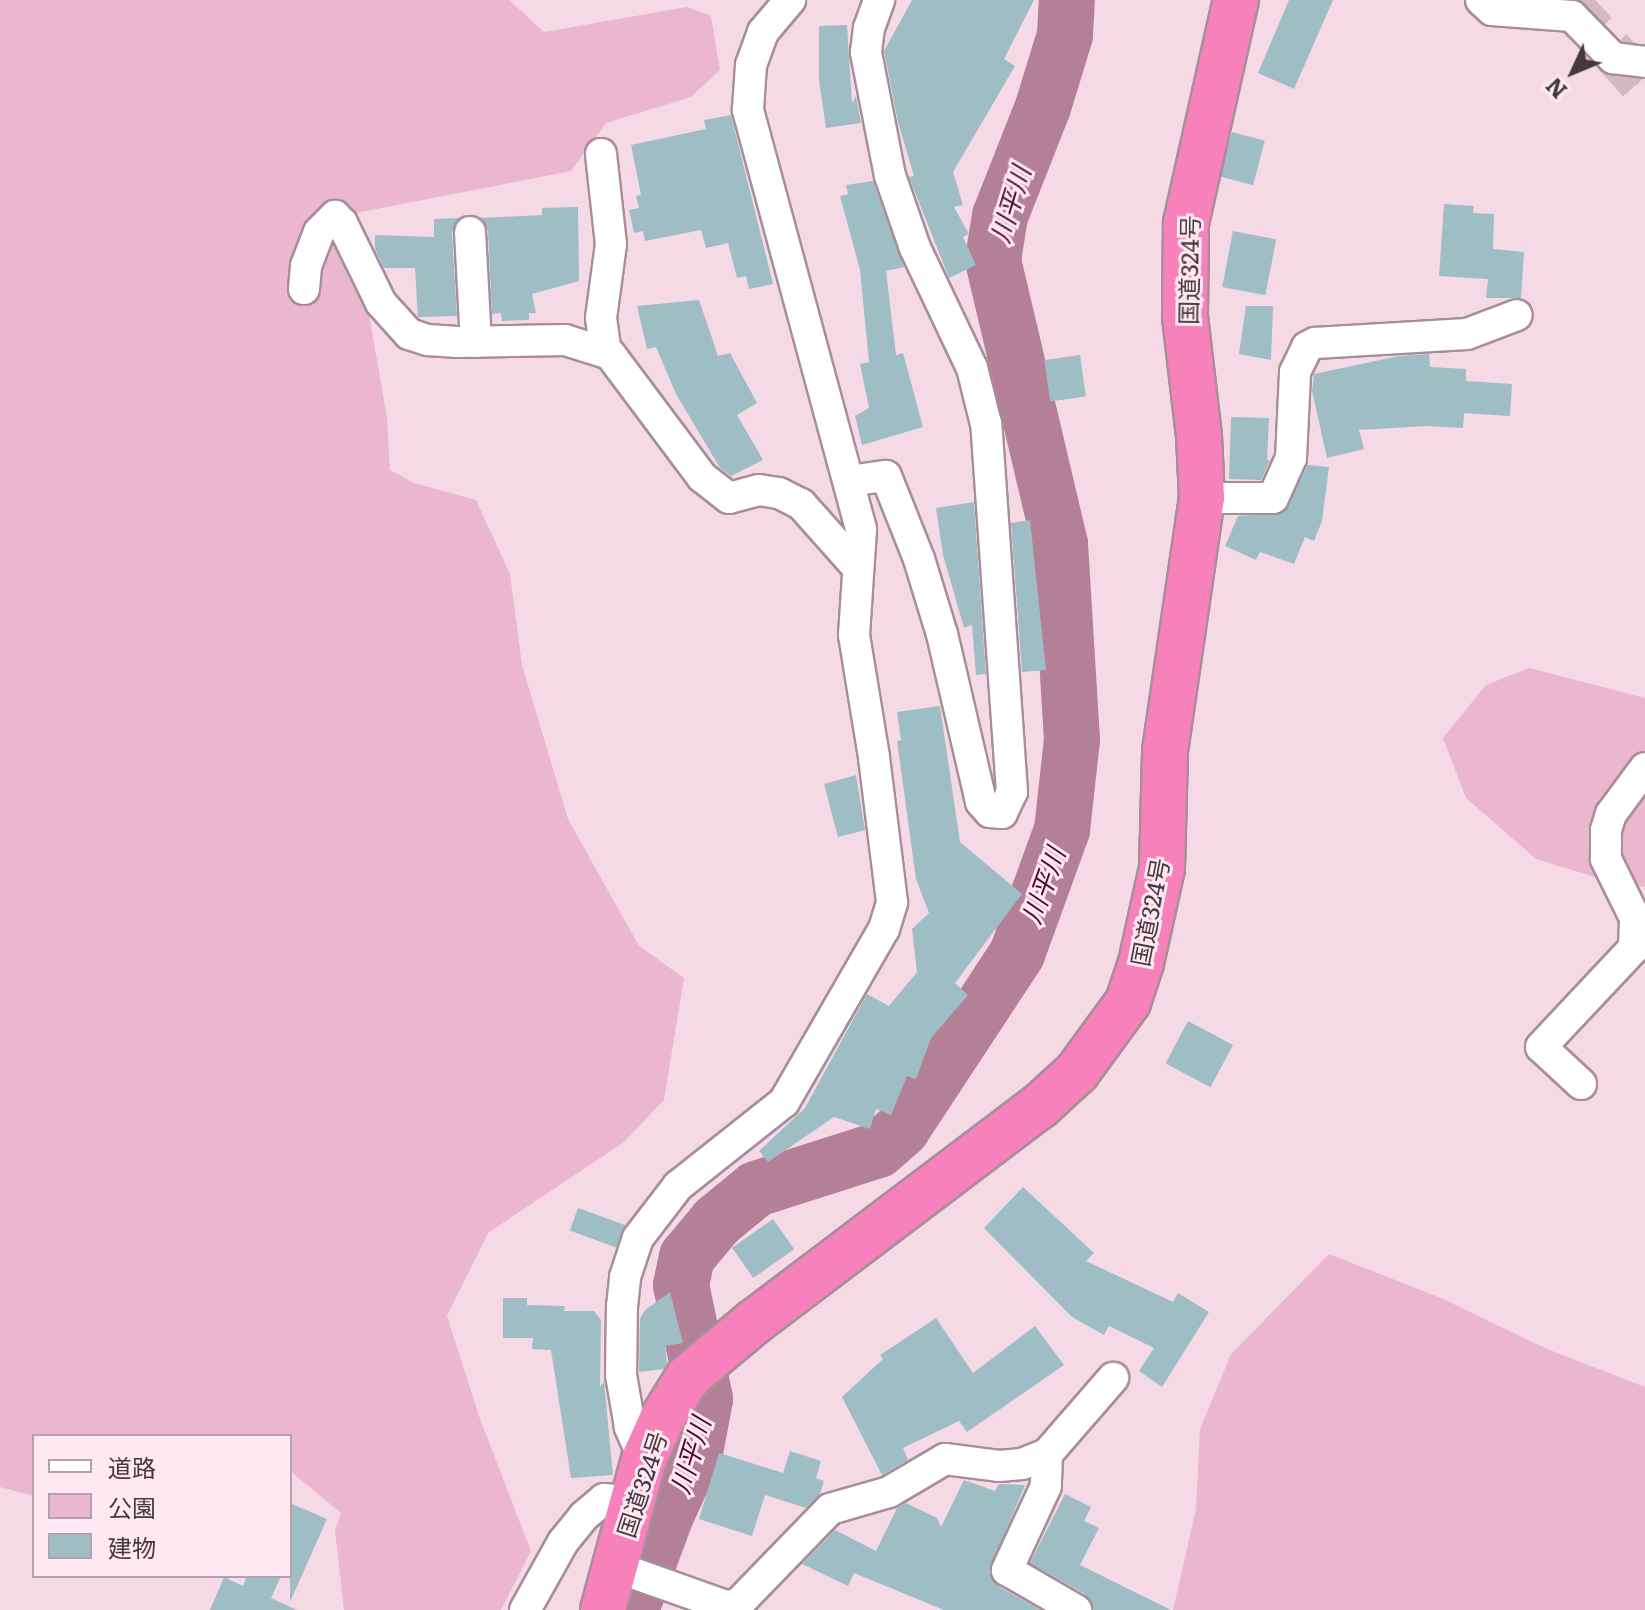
<!DOCTYPE html>
<meta charset="utf-8">
<style>
body{margin:0}
#map{position:relative;width:1645px;height:1610px;overflow:hidden;background:#f5dae5;font-family:Literata,"Noto Sans JP",serif}
div>[style]{position:absolute}
[style*='--x']{left:calc(var(--x)*1px);top:calc(var(--y)*1px);width:calc(var(--w)*1px);rotate:calc(var(--a)*1deg)}
.green>*{inset:0;background:#eab7ce}
.river>*{height:56px;margin:-28px;padding:0 28px;transform-origin:28px;border-radius:28px;background:#b48097}
.building>*{inset:0;background:#9fbdc4;transform-origin:0 0}
.highway-tunnel>*{height:44px;margin-top:-22px;transform-origin:0;background:repeating-linear-gradient(90deg,#d2bac4 0 44px,transparent 0 66px)}
.roads{filter:drop-shadow(2px 0 #a88e99) drop-shadow(-2px 0 #a88e99) drop-shadow(0 2px #a88e99) drop-shadow(0 -2px #a88e99)}
.street>*{height:30px;margin:-15px;padding:0 15px;transform-origin:15px;border-radius:15px;background:#fff}
.highway>*{height:44px;margin:-22px;padding:0 22px;transform-origin:22px;border-radius:22px;background:#f681bb}
span{translate:-50% -50%;white-space:nowrap;text-align:center;line-height:1.15;-webkit-text-stroke:6px #ffe8f2;paint-order:stroke}
.street-label{font-size:24px;color:#44393e}
.water-label{font-size:26px;color:#4c0c31;font-style:italic}
.legend{position:absolute;left:32px;top:1434px;width:260px;height:144px;box-sizing:border-box;background:#ffe8f2;border:2px solid #b4a2aa;margin:0;padding:10px 14px;list-style:none;font-size:24px;color:#44393e}
.legend li{display:flex;align-items:center;gap:16px;height:40px}
.legend b{width:40px;border:2px solid #b4a2aa}
.north{position:absolute;left:1533px;top:32px;width:80px;height:80px;-webkit-text-stroke:6px #ffe8f2;paint-order:stroke;rotate:226deg;font-size:22px;font-weight:700;line-height:32px;text-align:center;color:#44393e}
.north::after{content:'';display:block;margin:auto;width:28px;height:36px;background:#44393e;clip-path:polygon(50% 0,100% 100%,50% 72%,0 100%)}
</style>
<div id="map">
<div class="green">
<i style="clip-path:polygon(0 0,509px 0,544px 32px,687px 7px,711px 16px,720px 70px,691px 97px,606px 123px,571px 171px,356px 213px,362px 274px,387px 418px,390px 470px,414px 483px,476px 500px,510px 574px,522px 665px,568px 819px,639px 946px,684px 978px,664px 1100px,624px 1142px,488px 1233px,447px 1316px,480px 1419px,531px 1551px,501px 1610px,344px 1610px,335px 1530px,341px 1513px,290px 1471px,290px 1436px,34px 1436px,34px 1496px,0 1487px)"></i>
<i style="clip-path:polygon(1529px 668px,1645px 698px,1645px 887px,1601px 879px,1536px 859px,1466px 798px,1443px 738px,1486px 685px)"></i>
<i style="clip-path:polygon(1329px 1254px,1441px 1298px,1547px 1349px,1645px 1387px,1645px 1610px,1173px 1610px,1196px 1509px,1200px 1429px,1231px 1354px)"></i>
</div>
<div class="river">
<i style="--x:631;--y:1610;--w:101;--a:-69.8"></i>
<i style="--x:666;--y:1515;--w:69;--a:-65.3"></i>
<i style="--x:695;--y:1452;--w:54;--a:-79.3"></i>
<i style="--x:705;--y:1399;--w:116;--a:-101.9"></i>
<i style="--x:681;--y:1285;--w:29;--a:-78"></i>
<i style="--x:687;--y:1257;--w:47;--a:-50.2"></i>
<i style="--x:717;--y:1221;--w:50;--a:-39.4"></i>
<i style="--x:756;--y:1189;--w:128;--a:-17.7"></i>
<i style="--x:878;--y:1150;--w:32;--a:-41"></i>
<i style="--x:902;--y:1129;--w:209;--a:-56.7"></i>
<i style="--x:1017;--y:954;--w:132;--a:-70.1"></i>
<i style="--x:1062;--y:830;--w:91;--a:-83.7"></i>
<i style="--x:1072;--y:740;--w:196;--a:-93.5"></i>
<i style="--x:1060;--y:544;--w:292;--a:-103.3"></i>
<i style="--x:993;--y:260;--w:45;--a:-81"></i>
<i style="--x:1000;--y:216;--w:117;--a:-68.5"></i>
<i style="--x:1043;--y:107;--w:75;--a:-73"></i>
<i style="--x:1065;--y:35;--w:35;--a:-87"></i>
</div>
<div class="building">
<i style="clip-path:polygon(912px 0,1034px 0,1004px 59px,1015px 66px,953px 172px,963px 205px,954px 207px,969px 234px,963px 237px,976px 265px,949px 278px,909px 177px,914px 176px,898px 122px,884px 51px)"></i>
<i style="clip-path:polygon(1289px 0,1333px 0,1294px 89px,1258px 73px)"></i>
<i style="clip-path:polygon(847px 25px,852px 103px,856px 96px,861px 123px,826px 128px,819px 80px,819px 26px)"></i>
<i style="clip-path:polygon(731px 115px,773px 284px,749px 289px,746px 276px,737px 278px,728px 243px,706px 248px,701px 230px,645px 241px,643px 231px,634px 233px,629px 210px,639px 208px,636px 196px,641px 195px,631px 145px,706px 129px,704px 120px)"></i>
<i style="left:1232px;top:132px;width:34px;height:46px;rotate:15deg"></i>
<i style="clip-path:polygon(873px 181px,904px 267px,886px 271px,896px 355px,903px 353px,923px 427px,862px 445px,855px 416px,869px 408px,860px 364px,869px 362px,860px 270px,840px 196px,848px 194px,846px 185px)"></i>
<i style="clip-path:polygon(1444px 204px,1474px 206px,1473px 213px,1494px 214px,1493px 249px,1524px 252px,1521px 298px,1486px 298px,1488px 279px,1439px 276px)"></i>
<i style="clip-path:polygon(578px 207px,579px 281px,532px 294px,536px 313px,529px 313px,529px 320px,502px 321px,501px 313px,492px 314px,488px 231px,480px 218px,542px 215px,542px 208px)"></i>
<i style="clip-path:polygon(459px 218px,452px 233px,457px 316px,418px 317px,415px 268px,384px 268px,375px 249px,375px 235px,434px 237px,434px 219px)"></i>
<i style="left:1233px;top:231px;width:44px;height:57px;rotate:11deg"></i>
<i style="clip-path:polygon(699px 300px,718px 356px,730px 353px,757px 403px,737px 415px,763px 460px,731px 476px,720px 468px,676px 394px,656px 347px,647px 349px,637px 306px)"></i>
<i style="clip-path:polygon(1246px 306px,1273px 306px,1271px 360px,1239px 354px)"></i>
<i style="clip-path:polygon(1429px 354px,1430px 367px,1466px 369px,1466px 381px,1512px 384px,1510px 416px,1464px 413px,1463px 428px,1426px 426px,1359px 430px,1364px 449px,1327px 458px,1312px 391px,1314px 374px,1399px 356px)"></i>
<i style="left:1080px;top:355px;width:42px;height:36px;rotate:82deg"></i>
<i style="clip-path:polygon(1231px 417px,1269px 418px,1267px 460px,1270px 460px,1261px 480px,1229px 479px)"></i>
<i style="clip-path:polygon(1308px 465px,1329px 467px,1322px 521px,1314px 541px,1305px 537px,1294px 564px,1260px 552px,1256px 560px,1225px 546px,1238px 516px,1283px 513px)"></i>
<i style="clip-path:polygon(974px 502px,986px 674px,976px 675px,972px 625px,964px 628px,943px 555px,936px 508px)"></i>
<i style="clip-path:polygon(1030px 520px,1046px 670px,1022px 672px,1011px 523px)"></i>
<i style="clip-path:polygon(940px 706px,960px 842px,1022px 894px,955px 983px,968px 995px,931px 1038px,916px 1079px,907px 1076px,891px 1115px,876px 1109px,870px 1129px,834px 1117px,768px 1162px,759px 1151px,805px 1108px,867px 994px,889px 1006px,917px 972px,912px 929px,929px 913px,916px 879px,897px 741px,901px 740px,897px 712px)"></i>
<i style="clip-path:polygon(856px 775px,865px 830px,838px 837px,824px 784px)"></i>
<i style="left:1188px;top:1021px;width:51px;height:48px;rotate:28deg"></i>
<i style="clip-path:polygon(1023px 1187px,1094px 1253px,1086px 1261px,1173px 1302px,1178px 1293px,1209px 1312px,1162px 1387px,1139px 1371px,1154px 1348px,1109px 1326px,1104px 1335px,1072px 1317px,984px 1228px)"></i>
<i style="left:578px;top:1208px;width:50px;height:24px;rotate:20deg"></i>
<i style="left:773px;top:1219px;width:37px;height:50px;rotate:55deg"></i>
<i style="clip-path:polygon(670px 1292px,683px 1343px,665px 1346px,667px 1363px,664px 1369px,639px 1372px,640px 1319px,645px 1310px)"></i>
<i style="clip-path:polygon(503px 1298px,527px 1298px,527px 1305px,565px 1306px,564px 1311px,594px 1311px,601px 1320px,600px 1387px,604px 1381px,613px 1475px,571px 1478px,551px 1350px,532px 1349px,533px 1338px,503px 1338px)"></i>
<i style="clip-path:polygon(936px 1318px,973px 1373px,1035px 1326px,1064px 1365px,967px 1432px,959px 1421px,903px 1448px,908px 1460px,882px 1475px,842px 1397px,883px 1359px,880px 1355px)"></i>
<i style="clip-path:polygon(790px 1451px,821px 1461px,816px 1478px,824px 1481px,820px 1494px,806px 1508px,765px 1495px,752px 1536px,699px 1519px,719px 1453px,783px 1473px)"></i>
<i style="clip-path:polygon(964px 1480px,995px 1491px,999px 1484px,1025px 1485px,989px 1572px,998px 1586px,1040px 1610px,944px 1610px,854px 1573px,848px 1586px,802px 1564px,835px 1530px,876px 1551px,897px 1508px,906px 1503px,937px 1518px,941px 1527px)"></i>
<i style="clip-path:polygon(1065px 1494px,1091px 1507px,1084px 1521px,1099px 1528px,1080px 1565px,1171px 1610px,1094px 1610px,1085px 1594px,1030px 1563px)"></i>
<i style="clip-path:polygon(290px 1503px,327px 1519px,290px 1602px)"></i>
<i style="clip-path:polygon(247px 1576px,281px 1576px,271px 1598px,297px 1610px,210px 1610px,224px 1577px,243px 1586px)"></i>
</div>
<div class="highway-tunnel">
<i style="--x:1566;--y:0;--w:118;--a:48.1"></i>
</div>
<div class="roads">
<div class="street">
<i style="--x:1481;--y:0;--w:15;--a:42"></i>
<i style="--x:1492;--y:10;--w:80;--a:4.3"></i>
<i style="--x:1572;--y:16;--w:59;--a:45.7"></i>
<i style="--x:1613;--y:58;--w:32;--a:7"></i>
<i style="--x:601;--y:154;--w:91;--a:83.7"></i>
<i style="--x:611;--y:244;--w:75;--a:97.7"></i>
<i style="--x:601;--y:318;--w:35;--a:82"></i>
<i style="--x:470;--y:232;--w:110;--a:86.9"></i>
<i style="--x:304;--y:289;--w:23;--a:-85"></i>
<i style="--x:306;--y:266;--w:36;--a:-69"></i>
<i style="--x:319;--y:232;--w:23;--a:-45"></i>
<i style="--x:335;--y:216;--w:10;--a:45"></i>
<i style="--x:342;--y:223;--w:89;--a:64"></i>
<i style="--x:381;--y:303;--w:42;--a:47.9"></i>
<i style="--x:409;--y:334;--w:20;--a:18"></i>
<i style="--x:428;--y:340;--w:29;--a:4"></i>
<i style="--x:457;--y:342;--w:108;--a:-1.1"></i>
<i style="--x:565;--y:340;--w:47;--a:17.3"></i>
<i style="--x:610;--y:354;--w:154;--a:53.2"></i>
<i style="--x:702;--y:477;--w:34;--a:38"></i>
<i style="--x:729;--y:498;--w:31;--a:-15"></i>
<i style="--x:759;--y:490;--w:20;--a:9"></i>
<i style="--x:779;--y:493;--w:25;--a:27"></i>
<i style="--x:801;--y:504;--w:86;--a:48.3"></i>
<i style="--x:849;--y:481;--w:37;--a:-8"></i>
<i style="--x:886;--y:476;--w:89;--a:68.3"></i>
<i style="--x:919;--y:559;--w:78;--a:73"></i>
<i style="--x:942;--y:634;--w:172;--a:76.9"></i>
<i style="--x:981;--y:802;--w:13;--a:48"></i>
<i style="--x:990;--y:812;--w:12;--a:5"></i>
<i style="--x:1002;--y:813;--w:23;--a:-65"></i>
<i style="--x:1012;--y:792;--w:369;--a:-94"></i>
<i style="--x:986;--y:424;--w:58;--a:-104"></i>
<i style="--x:972;--y:368;--w:133;--a:-115.4"></i>
<i style="--x:915;--y:248;--w:76;--a:-109.1"></i>
<i style="--x:890;--y:176;--w:126;--a:-101"></i>
<i style="--x:866;--y:52;--w:24;--a:-83"></i>
<i style="--x:869;--y:28;--w:30;--a:-70"></i>
<i style="--x:1202;--y:498;--w:71;--a:0"></i>
<i style="--x:1273;--y:498;--w:44;--a:-65.8"></i>
<i style="--x:1291;--y:458;--w:86;--a:-87.3"></i>
<i style="--x:1295;--y:372;--w:28;--a:-64"></i>
<i style="--x:1307;--y:347;--w:9;--a:-27"></i>
<i style="--x:1315;--y:343;--w:152;--a:-3.4"></i>
<i style="--x:1467;--y:334;--w:53;--a:-20.8"></i>
<i style="--x:1581;--y:1084;--w:54;--a:-137.2"></i>
<i style="--x:1541;--y:1047;--w:136;--a:-46.8"></i>
<i style="--x:1634;--y:948;--w:30;--a:-88"></i>
<i style="--x:1635;--y:918;--w:66;--a:-116.2"></i>
<i style="--x:1606;--y:859;--w:29;--a:-90"></i>
<i style="--x:1606;--y:830;--w:17;--a:-73"></i>
<i style="--x:1611;--y:814;--w:57;--a:-53.5"></i>
<i style="--x:1047;--y:1454;--w:32;--a:92"></i>
<i style="--x:1046;--y:1486;--w:93;--a:114.9"></i>
<i style="--x:1007;--y:1570;--w:80;--a:30.1"></i>
<i style="--x:644;--y:1459;--w:35;--a:-114"></i>
<i style="--x:630;--y:1427;--w:53;--a:-99.8"></i>
<i style="--x:621;--y:1375;--w:68;--a:-89.2"></i>
<i style="--x:622;--y:1307;--w:30;--a:-84"></i>
<i style="--x:625;--y:1277;--w:41;--a:-71.6"></i>
<i style="--x:638;--y:1238;--w:66;--a:-52.4"></i>
<i style="--x:678;--y:1186;--w:135;--a:-38.4"></i>
<i style="--x:784;--y:1102;--w:200;--a:-60"></i>
<i style="--x:884;--y:929;--w:28;--a:-73"></i>
<i style="--x:892;--y:902;--w:146;--a:-97.1"></i>
<i style="--x:874;--y:757;--w:124;--a:-99.3"></i>
<i style="--x:854;--y:635;--w:106;--a:-86.2"></i>
<i style="--x:861;--y:529;--w:435;--a:-105.1"></i>
<i style="--x:748;--y:109;--w:44;--a:-86.1"></i>
<i style="--x:751;--y:65;--w:35;--a:-70"></i>
<i style="--x:763;--y:32;--w:42;--a:-49.8"></i>
<i style="--x:616;--y:1567;--w:117;--a:19.5"></i>
<i style="--x:726;--y:1606;--w:12;--a:-9"></i>
<i style="--x:738;--y:1604;--w:132;--a:-45.9"></i>
<i style="--x:830;--y:1509;--w:61;--a:-16.1"></i>
<i style="--x:889;--y:1492;--w:65;--a:-30.5"></i>
<i style="--x:945;--y:1459;--w:54;--a:7.4"></i>
<i style="--x:999;--y:1466;--w:23;--a:-5"></i>
<i style="--x:1022;--y:1464;--w:27;--a:-22"></i>
<i style="--x:1047;--y:1454;--w:101;--a:-49"></i>
<i style="--x:525;--y:1610;--w:78;--a:-60.8"></i>
<i style="--x:563;--y:1542;--w:33;--a:-51"></i>
<i style="--x:584;--y:1516;--w:26;--a:-40"></i>
<i style="--x:604;--y:1499;--w:28;--a:6"></i>
</div>
<div class="highway">
<i style="--x:603;--y:1610;--w:156;--a:-74.8"></i>
<i style="--x:644;--y:1459;--w:44;--a:-65.8"></i>
<i style="--x:662;--y:1419;--w:49;--a:-58.2"></i>
<i style="--x:688;--y:1377;--w:86;--a:-39.8"></i>
<i style="--x:754;--y:1322;--w:358;--a:-37.1"></i>
<i style="--x:1040;--y:1106;--w:50;--a:-42.6"></i>
<i style="--x:1077;--y:1072;--w:87;--a:-53.9"></i>
<i style="--x:1128;--y:1002;--w:41;--a:-71.6"></i>
<i style="--x:1141;--y:963;--w:97;--a:-77.5"></i>
<i style="--x:1162;--y:868;--w:117;--a:-88.5"></i>
<i style="--x:1165;--y:751;--w:256;--a:-81.7"></i>
<i style="--x:1202;--y:498;--w:62;--a:-92.8"></i>
<i style="--x:1199;--y:436;--w:121;--a:-96.7"></i>
<i style="--x:1185;--y:316;--w:93;--a:-89.4"></i>
<i style="--x:1186;--y:223;--w:229;--a:-77.4"></i>
</div>
</div>
<div class="street-label">
<span style="left:1188px;top:270px;rotate:-89deg">国道324号</span>
<span style="left:1149px;top:912px;rotate:-79deg">国道324号</span>
<span style="left:641px;top:1484px;rotate:-72deg">国道324号</span>
</div>
<div class="water-label">
<span style="left:1009px;top:204px;rotate:-73deg">川平川</span>
<span style="left:1042px;top:885px;rotate:-70deg">川平川</span>
<span style="left:689px;top:1455px;rotate:-73deg">川平川</span>
</div>
<ul class="legend">
<li><b style="height:10px;background:#fff"></b>道路</li>
<li><b style="height:22px;background:#eab7ce"></b>公園</li>
<li><b style="height:22px;background:#9fbdc4"></b>建物</li>
</ul>
<div class="north">N</div>
</div>
